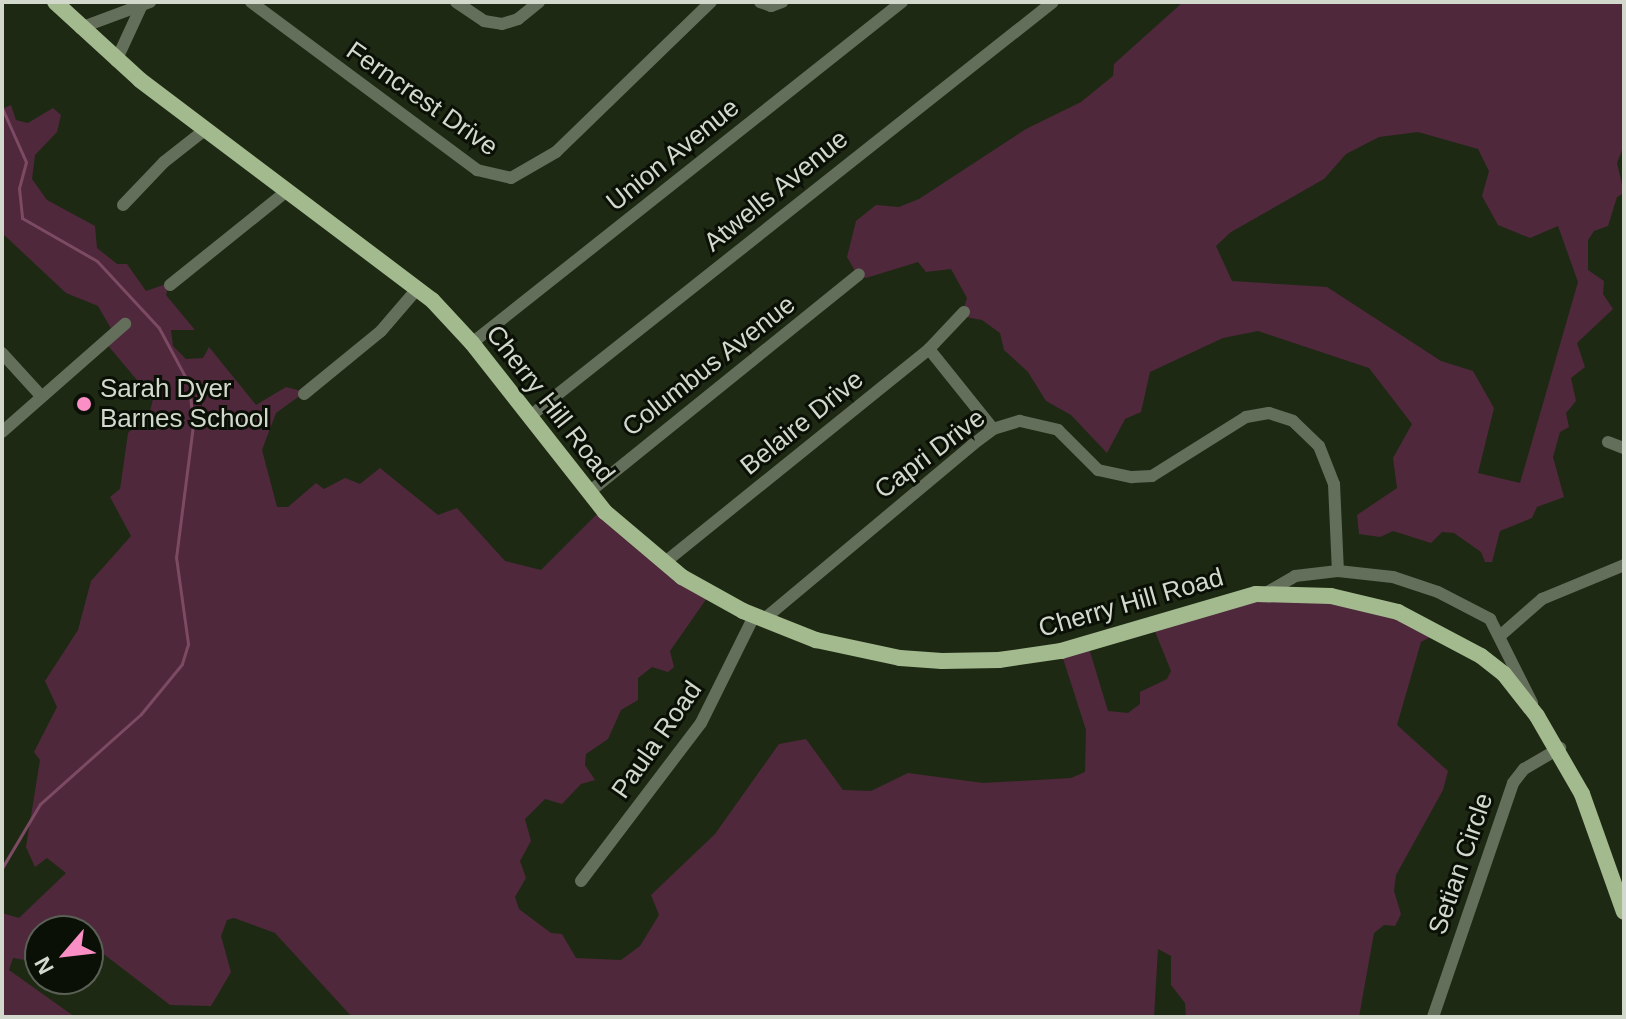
<!DOCTYPE html>
<style>
body{margin:0}
#map{position:relative;width:1626px;height:1019px;overflow:hidden;background:#1e2914;font-family:Helvetica,sans-serif}
div>[style]{position:absolute}
[style*='--x']{left:calc(var(--x)*1px);top:calc(var(--y)*1px);width:calc(var(--w)*1px);rotate:calc(var(--a)*1deg)}
.green>*{inset:0;background:#4f283c}
.stream>*{height:3px;margin:-1.5px;padding:0 1.5px;transform-origin:1.5px;border-radius:1.5px;background:#7c4a63}
.minor>*{height:12px;margin:-6px;padding:0 6px;transform-origin:6px;border-radius:6px;background:#646f5b}
.major>*{height:16px;margin:-8px;padding:0 8px;transform-origin:8px;border-radius:8px;background:#a3ba8f}
.dots>*{width:22px;height:22px;translate:-50% -50%;box-sizing:border-box;border:4px solid #0b1007;border-radius:50%}
span{translate:-50% -50%;white-space:nowrap;text-align:center;line-height:1.15;-webkit-text-stroke:6px #0b1007;paint-order:stroke}
.street-label{font-size:26px;color:#d2d9cc}
.poi-label{font-size:26px;color:#d2d9cc}
.left{translate:0 -50%;text-align:left}
.frame{position:absolute;inset:0;border:4px solid #d2d9cc;pointer-events:none}
.north{position:absolute;left:24px;top:915px;width:80px;height:80px;box-sizing:border-box;background:#0b1007;border:2px solid #5b6056;border-radius:50%;rotate:242deg;font-size:22px;font-weight:700;line-height:32px;text-align:center;color:#d2d9cc}
.north::after{content:'';display:block;margin:auto;width:28px;height:36px;background:#fa8fc6;clip-path:polygon(50% 0,100% 100%,50% 72%,0 100%)}
</style>
<div id="map">
<div class="green">
<i style="clip-path:polygon(evenodd,1183px 2px,1624px 2px,1624px 145px,1617px 163px,1624px 193px,1617px 197px,1608px 226px,1594px 231px,1588px 240px,1588px 270px,1604px 281px,1603px 294px,1613px 309px,1577px 343px,1585px 367px,1571px 378px,1576px 401px,1566px 413px,1569px 427px,1560px 432px,1553px 457px,1564px 497px,1537px 507px,1532px 518px,1500px 531px,1492px 562px,1485px 562px,1481px 552px,1454px 533px,1442px 532px,1431px 543px,1393px 531px,1380px 537px,1359px 534px,1357px 515px,1397px 488px,1393px 458px,1412px 424px,1369px 368px,1258px 331px,1223px 338px,1150px 372px,1141px 412px,1125px 419px,1107px 453px,1071px 415px,1046px 401px,1028px 372px,1004px 350px,1000px 333px,982px 320px,961px 316px,967px 298px,951px 269px,926px 272px,918px 262px,866px 278px,858px 276px,847px 257px,856px 221px,876px 205px,899px 207px,919px 199px,1026px 129px,1081px 102px,1113px 76px,1114px 64px,1183px 2px,1418px 132px,1478px 149px,1489px 171px,1482px 196px,1498px 225px,1530px 238px,1558px 226px,1578px 282px,1520px 483px,1478px 473px,1494px 408px,1473px 371px,1441px 361px,1327px 287px,1232px 281px,1216px 246px,1231px 232px,1324px 179px,1346px 154px,1379px 137px,1418px 132px)"></i>
<i style="clip-path:polygon(11px 105px,16px 120px,28px 123px,53px 108px,61px 115px,57px 132px,35px 155px,32px 179px,47px 200px,95px 226px,97px 248px,117px 264px,127px 264px,146px 291px,169px 283px,166px 295px,195px 330px,171px 330px,173px 346px,186px 359px,203px 358px,209px 347px,256px 405px,286px 387px,305px 392px,276px 413px,262px 450px,277px 507px,288px 507px,316px 483px,324px 489px,345px 478px,360px 484px,380px 468px,438px 515px,457px 508px,505px 561px,541px 570px,601px 510px,707px 598px,670px 651px,674px 667px,668px 672px,652px 667px,638px 678px,638px 700px,621px 710px,608px 739px,586px 754px,585px 765px,595px 780px,581px 784px,562px 804px,545px 799px,525px 819px,531px 841px,520px 861px,526px 878px,515px 897px,519px 909px,551px 933px,562px 934px,576px 958px,621px 960px,640px 946px,659px 915px,651px 895px,715px 834px,779px 744px,806px 739px,843px 790px,871px 791px,908px 773px,983px 783px,1071px 778px,1085px 772px,1086px 730px,1061px 652px,1088px 645px,1108px 711px,1128px 713px,1140px 704px,1140px 692px,1167px 679px,1171px 671px,1152px 624px,1242px 596px,1324px 595px,1440px 632px,1421px 642px,1397px 725px,1448px 771px,1443px 790px,1396px 875px,1394px 891px,1401px 914px,1395px 926px,1384px 925px,1374px 933px,1359px 1017px,1186px 1017px,1185px 1003px,1171px 985px,1171px 956px,1158px 949px,1154px 1017px,352px 1017px,275px 933px,234px 918px,227px 920px,221px 936px,231px 972px,211px 1006px,170px 1005px,88px 942px,88px 931px,40px 931px,40px 951px,25px 960px,13px 958px,9px 970px,75px 1017px,2px 1017px,2px 913px,19px 918px,66px 873px,47px 858px,35px 867px,26px 847px,40px 760px,34px 752px,57px 707px,45px 681px,78px 630px,91px 581px,131px 536px,110px 497px,120px 489px,128px 433px,150px 411px,153px 399px,105px 342px,113px 332px,98px 306px,66px 293px,2px 233px,2px 109px)"></i>
</div>
<div class="stream">
<i style="--x:2;--y:108;--w:59;--a:66"></i>
<i style="--x:26;--y:162;--w:27;--a:105"></i>
<i style="--x:19;--y:188;--w:30;--a:84"></i>
<i style="--x:22;--y:218;--w:86;--a:29.8"></i>
<i style="--x:97;--y:261;--w:91;--a:47.2"></i>
<i style="--x:159;--y:328;--w:64;--a:61.8"></i>
<i style="--x:189;--y:384;--w:41;--a:84.4"></i>
<i style="--x:193;--y:425;--w:133;--a:97.3"></i>
<i style="--x:176;--y:557;--w:88;--a:82.1"></i>
<i style="--x:188;--y:644;--w:21;--a:107"></i>
<i style="--x:182;--y:664;--w:65;--a:129.4"></i>
<i style="--x:141;--y:714;--w:135;--a:138.3"></i>
<i style="--x:40;--y:804;--w:74;--a:120.7"></i>
</div>
<div class="minor">
<i style="--x:251;--y:2;--w:282;--a:36.6"></i>
<i style="--x:477;--y:170;--w:35;--a:13"></i>
<i style="--x:511;--y:178;--w:52;--a:-30"></i>
<i style="--x:556;--y:152;--w:216;--a:-44.1"></i>
<i style="--x:456;--y:2;--w:34;--a:34"></i>
<i style="--x:484;--y:21;--w:18;--a:9"></i>
<i style="--x:502;--y:24;--w:17;--a:-17"></i>
<i style="--x:518;--y:19;--w:27;--a:-39"></i>
<i style="--x:760;--y:2;--w:12;--a:20"></i>
<i style="--x:771;--y:6;--w:12;--a:-20"></i>
<i style="--x:80;--y:28;--w:75;--a:-20.4"></i>
<i style="--x:116;--y:61;--w:60;--a:-65.2"></i>
<i style="--x:123;--y:205;--w:59;--a:-46.4"></i>
<i style="--x:164;--y:162;--w:53;--a:-38.2"></i>
<i style="--x:170;--y:285;--w:151;--a:-38.8"></i>
<i style="--x:472;--y:343;--w:549;--a:-38.42"></i>
<i style="--x:929;--y:349;--w:102;--a:51.3"></i>
<i style="--x:2;--y:353;--w:59;--a:47.7"></i>
<i style="--x:304;--y:394;--w:99;--a:-39.3"></i>
<i style="--x:381;--y:331;--w:57;--a:-49.3"></i>
<i style="--x:529;--y:417;--w:668;--a:-38.38"></i>
<i style="--x:2;--y:432;--w:164;--a:-41.3"></i>
<i style="--x:1608;--y:442;--w:17;--a:21"></i>
<i style="--x:588;--y:493;--w:348;--a:-38.9"></i>
<i style="--x:664;--y:563;--w:341;--a:-38.9"></i>
<i style="--x:929;--y:349;--w:51;--a:-46.6"></i>
<i style="--x:1266;--y:593;--w:34;--a:-30"></i>
<i style="--x:1295;--y:576;--w:43;--a:-6.6"></i>
<i style="--x:1338;--y:571;--w:55;--a:6.2"></i>
<i style="--x:1393;--y:577;--w:47;--a:18.4"></i>
<i style="--x:1438;--y:592;--w:59;--a:27.4"></i>
<i style="--x:1490;--y:619;--w:94;--a:63.4"></i>
<i style="--x:763;--y:620;--w:273;--a:-39.9"></i>
<i style="--x:972;--y:445;--w:26;--a:-37"></i>
<i style="--x:993;--y:429;--w:28;--a:-17"></i>
<i style="--x:1020;--y:421;--w:39;--a:13"></i>
<i style="--x:1058;--y:430;--w:57;--a:45"></i>
<i style="--x:1098;--y:470;--w:35;--a:12"></i>
<i style="--x:1132;--y:477;--w:20;--a:-3"></i>
<i style="--x:1152;--y:476;--w:111;--a:-32.1"></i>
<i style="--x:1246;--y:417;--w:23;--a:-10"></i>
<i style="--x:1269;--y:413;--w:25;--a:18"></i>
<i style="--x:1293;--y:421;--w:36;--a:44"></i>
<i style="--x:1319;--y:446;--w:41;--a:68.5"></i>
<i style="--x:1334;--y:484;--w:87;--a:87.4"></i>
<i style="--x:1501;--y:635;--w:55;--a:-41.3"></i>
<i style="--x:1542;--y:599;--w:89;--a:-22.5"></i>
<i style="--x:581;--y:881;--w:198;--a:-52.8"></i>
<i style="--x:701;--y:723;--w:119;--a:-63.6"></i>
<i style="--x:1433;--y:1017;--w:247;--a:-71.1"></i>
<i style="--x:1513;--y:783;--w:18;--a:-52"></i>
<i style="--x:1524;--y:769;--w:42;--a:-30.3"></i>
</div>
<div class="major">
<i style="--x:55;--y:2;--w:115;--a:42.5"></i>
<i style="--x:140;--y:80;--w:366;--a:37"></i>
<i style="--x:432;--y:300;--w:59;--a:47.1"></i>
<i style="--x:472;--y:343;--w:215;--a:51.8"></i>
<i style="--x:605;--y:512;--w:101;--a:40.2"></i>
<i style="--x:682;--y:577;--w:70;--a:29.1"></i>
<i style="--x:743;--y:611;--w:79;--a:21.7"></i>
<i style="--x:816;--y:640;--w:86;--a:12.1"></i>
<i style="--x:900;--y:658;--w:42;--a:4.1"></i>
<i style="--x:942;--y:661;--w:57;--a:-1"></i>
<i style="--x:999;--y:660;--w:63;--a:-8.3"></i>
<i style="--x:1061;--y:651;--w:203;--a:-16.3"></i>
<i style="--x:1256;--y:594;--w:75;--a:1.5"></i>
<i style="--x:1331;--y:596;--w:69;--a:13.4"></i>
<i style="--x:1398;--y:612;--w:94;--a:27.9"></i>
<i style="--x:1481;--y:656;--w:29;--a:38"></i>
<i style="--x:1504;--y:674;--w:53;--a:51.8"></i>
<i style="--x:1537;--y:716;--w:90;--a:60"></i>
<i style="--x:1582;--y:794;--w:125;--a:70.4"></i>
</div>
<div class="dots">
<i style="left:84px;top:404px;background:#fa8fc6"></i>
</div>
<div class="street-label">
<span style="left:422px;top:99px;rotate:35deg">Ferncrest Drive</span>
<span style="left:673px;top:155px;rotate:-39deg">Union Avenue</span>
<span style="left:776px;top:191px;rotate:-39deg">Atwells Avenue</span>
<span style="left:709px;top:366px;rotate:-38deg">Columbus Avenue</span>
<span style="left:550px;top:404px;rotate:52deg">Cherry Hill Road</span>
<span style="left:802px;top:423px;rotate:-39deg">Belaire Drive</span>
<span style="left:930px;top:454px;rotate:-37deg">Capri Drive</span>
<span style="left:1131px;top:603px;rotate:-16deg">Cherry Hill Road</span>
<span style="left:657px;top:740px;rotate:-55deg">Paula Road</span>
<span style="left:1461px;top:864px;rotate:-71deg">Setian Circle</span>
</div>
<div class="poi-label">
<span class="left" style="left:100px;top:404px">Sarah Dyer<br>Barnes School</span>
</div>
<div class="frame"></div>
<div class="north">N</div>
</div>
